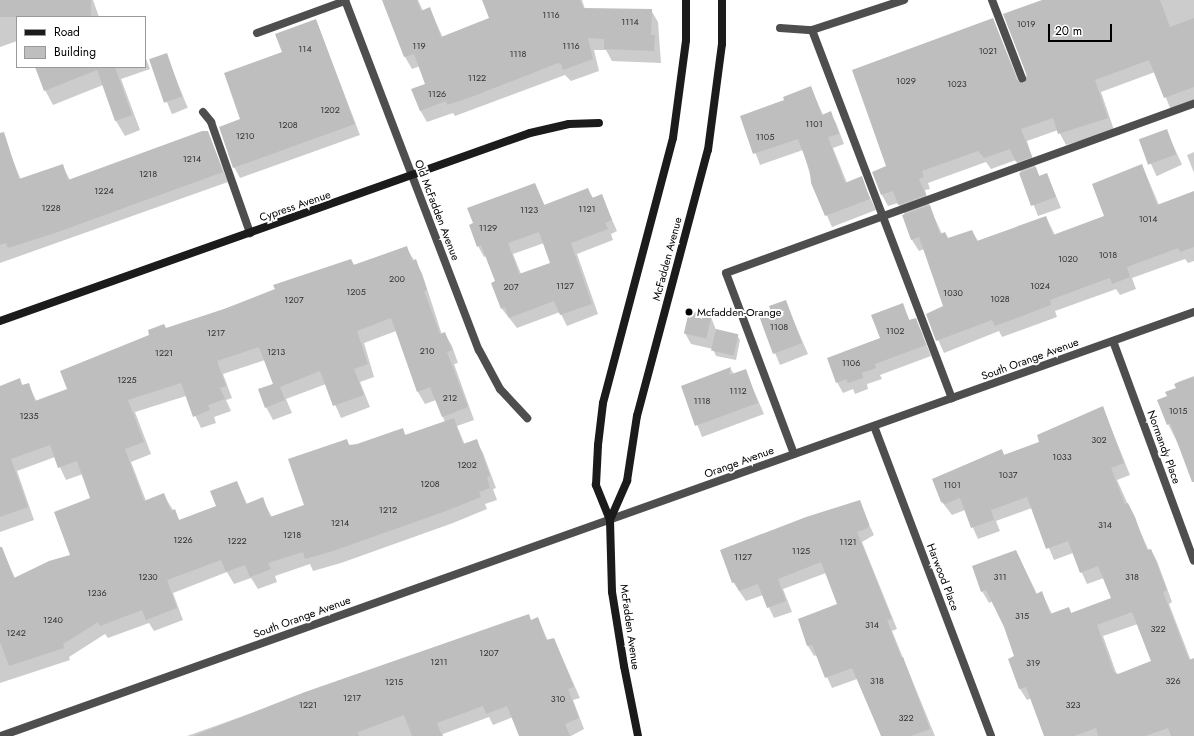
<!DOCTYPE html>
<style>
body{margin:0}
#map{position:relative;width:1194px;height:736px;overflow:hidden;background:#fff;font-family:Jost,sans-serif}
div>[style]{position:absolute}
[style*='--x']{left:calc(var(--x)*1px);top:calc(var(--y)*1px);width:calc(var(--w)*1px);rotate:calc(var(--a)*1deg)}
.shadow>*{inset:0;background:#0003;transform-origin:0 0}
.building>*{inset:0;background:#bebebe;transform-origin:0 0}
.lane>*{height:8px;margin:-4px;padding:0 4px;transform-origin:4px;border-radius:4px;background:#4e4e4e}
.street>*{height:8px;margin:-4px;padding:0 4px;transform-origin:4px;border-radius:4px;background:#4e4e4e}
.secondary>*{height:8px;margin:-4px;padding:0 4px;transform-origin:4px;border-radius:4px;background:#1b1b1b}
.dots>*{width:11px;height:11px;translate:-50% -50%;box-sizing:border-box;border:2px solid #fff;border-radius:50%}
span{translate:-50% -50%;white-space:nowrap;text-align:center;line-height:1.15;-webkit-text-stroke:4px #fff;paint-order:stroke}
.number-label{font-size:9px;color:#303030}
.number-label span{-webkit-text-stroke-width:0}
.street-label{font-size:11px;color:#000}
.poi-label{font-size:11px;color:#000}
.left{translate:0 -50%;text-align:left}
.legend{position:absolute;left:16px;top:16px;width:130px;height:52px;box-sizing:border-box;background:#fff;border:1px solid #999;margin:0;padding:5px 7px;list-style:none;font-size:12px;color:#000}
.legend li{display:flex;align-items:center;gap:8px;height:20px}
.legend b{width:20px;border:1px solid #999}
.scale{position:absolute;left:1048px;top:24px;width:64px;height:18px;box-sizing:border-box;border:2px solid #000;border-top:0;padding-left:5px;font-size:12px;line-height:14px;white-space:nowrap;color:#000;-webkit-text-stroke:3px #fff;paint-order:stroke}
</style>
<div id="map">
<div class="shadow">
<i style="clip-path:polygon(0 0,93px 0,99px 17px,17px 17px,17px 41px,0 47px)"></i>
<i style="clip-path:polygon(383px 0,418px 0,423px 11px,430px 9px,443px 38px,490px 19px,484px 0,582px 0,585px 9px,651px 10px,658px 22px,661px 63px,612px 61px,606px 50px,594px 50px,599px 71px,571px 81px,565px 75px,455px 116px,453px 113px,427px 122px,420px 110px,427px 85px,420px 66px,412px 69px,405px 57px)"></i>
<i style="clip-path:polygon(1046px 0,1194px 0,1194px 101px,1171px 110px,1155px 72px,1101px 92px,1114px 130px,1066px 145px,1058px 130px,1027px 141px,1036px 169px,1040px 177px,1047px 174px,1061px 208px,1038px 216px,1016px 160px,991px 169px,986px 162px,928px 183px,930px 189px,925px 190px,930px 208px,942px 234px,948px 239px,972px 231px,978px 241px,1046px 217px,1055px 235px,1105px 217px,1142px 165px,1159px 205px,1194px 192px,1194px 261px,1188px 263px,1185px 259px,1132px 278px,1136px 289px,1120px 295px,1116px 289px,1108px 292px,1055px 311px,1057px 317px,1002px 337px,999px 331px,944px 353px,927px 315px,945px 306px,924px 249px,919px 251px,912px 240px,903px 216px,905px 215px,898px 203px,888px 206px,882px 195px,887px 167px,993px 19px,1019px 82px,1024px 85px)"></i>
<i style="clip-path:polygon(316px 20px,360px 135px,240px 178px,234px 167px,241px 120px,283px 52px)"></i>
<i style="left:166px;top:54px;width:58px;height:17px;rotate:68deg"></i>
<i style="clip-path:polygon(145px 56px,150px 69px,121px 79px,140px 130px,125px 136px,116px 121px,103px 85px,53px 105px,45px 90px,47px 67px,145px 67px)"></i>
<i style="clip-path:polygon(811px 88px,823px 115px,830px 113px,836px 123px,844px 144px,833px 148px,847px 183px,861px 178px,876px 210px,832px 227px,812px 182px,803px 150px,760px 165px,742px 117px,785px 101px)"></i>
<i style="left:1166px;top:130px;width:38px;height:28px;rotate:65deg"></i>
<i style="clip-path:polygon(208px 132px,228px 182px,0 263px,0 154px,9px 151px,21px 180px,62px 165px,70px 180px)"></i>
<i style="clip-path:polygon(1194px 152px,1194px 173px,1187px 155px)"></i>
<i style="clip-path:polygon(evenodd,535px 184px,545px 206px,588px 189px,593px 198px,601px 195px,617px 231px,611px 234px,613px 240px,577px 254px,598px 314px,567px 326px,560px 312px,517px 328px,502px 309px,496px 282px,486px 256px,484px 257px,478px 246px,535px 184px,544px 243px,551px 263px,521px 274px,513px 254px,544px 243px)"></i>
<i style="clip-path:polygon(evenodd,406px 247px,422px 273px,442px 335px,445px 334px,452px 346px,458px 363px,454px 364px,474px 420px,457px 426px,465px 445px,476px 441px,483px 453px,496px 488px,493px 489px,497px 500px,485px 504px,487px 509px,453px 523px,341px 563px,313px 571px,310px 564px,275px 576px,277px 582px,258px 589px,251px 578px,234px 584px,227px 572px,173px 593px,183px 620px,154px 631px,149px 623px,108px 638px,105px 634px,69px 657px,70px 660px,0 683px,0 558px,5px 556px,15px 578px,71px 556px,92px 499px,83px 474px,66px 480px,55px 457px,17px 471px,34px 520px,0 532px,0 387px,19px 380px,23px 386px,28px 384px,37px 402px,68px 390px,166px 329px,406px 247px,396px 331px,418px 392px,425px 404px,436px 400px,445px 422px,406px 436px,402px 429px,357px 445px,350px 446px,346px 440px,305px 505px,272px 517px,262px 499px,247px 504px,237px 482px,218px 507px,180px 521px,163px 494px,146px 501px,131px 462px,151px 454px,135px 412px,186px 396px,201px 428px,216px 423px,214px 417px,231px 411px,226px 400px,232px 398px,223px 374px,265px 360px,274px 384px,266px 407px,273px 420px,292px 413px,286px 399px,326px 384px,341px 418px,370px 407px,360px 382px,374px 377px,364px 343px,396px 331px)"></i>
<i style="clip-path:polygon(785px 301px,808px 354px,780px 365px,760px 317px,772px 312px)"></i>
<i style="clip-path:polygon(902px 304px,910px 321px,915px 319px,921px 330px,931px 356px,880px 375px,882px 379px,867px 384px,868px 389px,855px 394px,853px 389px,843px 393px,837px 382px,881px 339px)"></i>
<i style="clip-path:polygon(690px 312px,711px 317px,716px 330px,737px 335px,740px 340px,736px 360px,716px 356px,713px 349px,691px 344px,685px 333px)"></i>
<i style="clip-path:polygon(730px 368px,734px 374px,745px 370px,764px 414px,702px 437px,682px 386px)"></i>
<i style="clip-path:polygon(1194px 376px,1194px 475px,1168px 424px,1168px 397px,1177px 389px,1175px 384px,1178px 382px)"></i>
<i style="clip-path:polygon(evenodd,1103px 408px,1130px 475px,1117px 480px,1149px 551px,1151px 550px,1157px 561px,1172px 602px,1169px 604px,1191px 661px,1194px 659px,1194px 736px,1046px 736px,1032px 698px,1027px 700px,1020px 689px,1009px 659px,1016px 657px,1005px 627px,993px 601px,989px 603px,982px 591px,1016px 551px,1037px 594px,1042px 593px,1052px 614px,1068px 608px,1072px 614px,1112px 599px,1104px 578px,1087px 584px,1073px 553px,1054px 560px,1032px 508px,996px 521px,1000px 531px,978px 539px,965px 510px,952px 515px,942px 502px,1002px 451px,1004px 455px,1040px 442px,1103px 408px,1138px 624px,1152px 662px,1117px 675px,1103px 636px,1138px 624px)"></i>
<i style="clip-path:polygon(859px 502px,874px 535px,862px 542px,897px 629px,892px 631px,935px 736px,882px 736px,857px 679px,832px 688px,817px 655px,814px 656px,808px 646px,799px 619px,838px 605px,826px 573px,783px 589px,792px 612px,774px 618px,763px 595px,746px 601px,733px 582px)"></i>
<i style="clip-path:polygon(528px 615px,531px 621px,538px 618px,548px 641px,554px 639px,580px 698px,573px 700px,584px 729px,571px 736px,520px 736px,513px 717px,493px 725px,489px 717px,443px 734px,443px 736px,187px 736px)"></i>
</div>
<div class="building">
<i style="left:0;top:0;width:91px;height:17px"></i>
<i style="clip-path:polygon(382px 0,417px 0,421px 11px,430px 7px,441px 37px,489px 18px,482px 0,580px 0,583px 8px,652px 9px,651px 35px,655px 35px,654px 51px,604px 49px,604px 39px,588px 38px,593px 59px,563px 70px,561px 64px,558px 63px,474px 96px,447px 105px,446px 101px,420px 111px,411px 89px,425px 84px,414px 54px,404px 57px)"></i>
<i style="clip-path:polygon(1042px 0,1160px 0,1170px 27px,1194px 18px,1194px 87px,1164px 98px,1149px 60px,1095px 80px,1108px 118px,1058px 134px,1053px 118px,1021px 129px,1032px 157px,1016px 162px,1010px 149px,984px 158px,978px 151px,922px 171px,924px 177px,919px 179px,926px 195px,898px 205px,893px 191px,881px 195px,872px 172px,886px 166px,852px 70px,993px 18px,1017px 80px,1024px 83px,1027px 76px,1003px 14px)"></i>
<i style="clip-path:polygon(316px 19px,355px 124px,233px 168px,219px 127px,240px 119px,224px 73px,282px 52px,275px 34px)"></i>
<i style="left:167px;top:53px;width:46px;height:19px;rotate:71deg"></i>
<i style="clip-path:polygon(35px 67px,115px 67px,132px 115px,115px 121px,97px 70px,44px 91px)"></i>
<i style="clip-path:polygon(811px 86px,822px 115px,831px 111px,839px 134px,828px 137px,845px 183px,862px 176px,870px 199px,825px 216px,811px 183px,810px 171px,798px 139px,753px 154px,740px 116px,784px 100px,783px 97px)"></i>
<i style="left:1167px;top:129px;width:27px;height:30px;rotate:70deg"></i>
<i style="clip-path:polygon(202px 131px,208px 131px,223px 172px,55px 233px,8px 248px,6px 243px,0 245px,0 133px,4px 132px,19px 179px,63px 164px,68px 180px)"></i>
<i style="clip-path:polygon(1142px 164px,1157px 205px,1194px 191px,1194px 247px,1180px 252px,1178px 248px,1127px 267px,1130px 277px,1112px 284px,1110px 278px,1101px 281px,1050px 300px,1051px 305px,995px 326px,992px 320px,936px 341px,926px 314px,943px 306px,919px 237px,911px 240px,902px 215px,930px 205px,940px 234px,945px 232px,948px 238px,972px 230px,977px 241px,1046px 216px,1053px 235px,1104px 216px,1092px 184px)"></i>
<i style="clip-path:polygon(1036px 167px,1039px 176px,1047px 173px,1056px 197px,1031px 206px,1019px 173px)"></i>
<i style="clip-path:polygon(evenodd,535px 183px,544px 205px,588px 188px,592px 198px,602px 194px,612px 220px,605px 223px,608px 229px,571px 243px,592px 304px,560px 315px,554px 301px,509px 318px,505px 307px,501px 309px,491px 283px,495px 281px,481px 245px,477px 247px,469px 225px,473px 223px,467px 208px,535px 183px,539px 232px,550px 263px,519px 274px,508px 243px,539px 232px)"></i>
<i style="clip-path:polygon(407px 246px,412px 261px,416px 259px,427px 290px,424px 291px,440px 334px,445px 332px,452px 350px,447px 352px,468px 407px,442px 417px,430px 387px,417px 392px,391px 318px,357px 331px,368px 364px,354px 369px,364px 395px,333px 406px,320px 371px,280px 387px,285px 400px,265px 408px,258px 389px,273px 384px,259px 347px,217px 361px,226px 386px,220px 388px,225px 399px,208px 405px,210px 410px,193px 417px,181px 383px,128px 400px,144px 442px,125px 449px,144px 501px,164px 493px,171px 511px,175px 509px,179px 520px,216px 506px,210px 491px,237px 481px,246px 504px,263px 497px,270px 517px,304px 505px,288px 459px,347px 439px,349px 445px,357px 444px,403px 428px,405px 435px,454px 418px,463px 444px,477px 439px,490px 476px,487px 477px,490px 488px,479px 492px,481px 497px,446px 511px,333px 551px,305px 559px,303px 552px,268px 563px,271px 569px,250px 577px,245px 565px,226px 572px,221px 560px,167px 580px,177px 608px,146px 620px,142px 610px,100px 626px,98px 622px,63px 644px,64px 648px,9px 666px,0 642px,0 547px,2px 547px,14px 578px,49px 561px,70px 555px,54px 512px,90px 498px,77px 461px,58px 468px,50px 445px,11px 459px,28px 507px,0 517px,0 386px,20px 378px,22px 385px,29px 383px,35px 401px,67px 389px,60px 371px,149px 335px,148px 330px,164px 324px,166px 328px,224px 309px,275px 289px,273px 285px,351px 259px,354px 265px)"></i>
<i style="clip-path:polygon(786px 300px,802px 343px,773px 354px,759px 316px,771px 312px,769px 306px)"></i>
<i style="clip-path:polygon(903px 303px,909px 320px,916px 318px,926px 345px,875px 364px,876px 368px,862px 373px,863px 378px,848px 383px,846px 379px,836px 383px,827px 358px,880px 338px,871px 315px)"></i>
<i style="left:689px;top:311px;width:23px;height:23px;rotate:13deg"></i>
<i style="left:716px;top:329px;width:23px;height:22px;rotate:13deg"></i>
<i style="clip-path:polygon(731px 367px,729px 375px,746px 369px,758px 403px,695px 426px,681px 386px)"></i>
<i style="clip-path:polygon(1194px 377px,1194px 482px,1192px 482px,1170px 423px,1167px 425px,1157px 400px,1167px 396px,1165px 392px,1176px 388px,1174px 384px)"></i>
<i style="clip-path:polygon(evenodd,1103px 406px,1124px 463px,1111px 468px,1125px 504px,1128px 503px,1135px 517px,1147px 550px,1151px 549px,1167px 590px,1163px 592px,1189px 660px,1194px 658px,1194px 736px,1171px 736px,1168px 728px,1145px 736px,1098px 736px,1096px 728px,1074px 736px,1044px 736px,1026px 687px,1019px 689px,1008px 659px,1014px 656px,1004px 627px,986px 590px,981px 592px,972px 566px,1016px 550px,1036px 594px,1042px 591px,1050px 614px,1069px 607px,1071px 613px,1111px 598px,1098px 566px,1080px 573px,1068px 541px,1046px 549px,1027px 497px,991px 510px,994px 520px,971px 528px,960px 498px,945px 504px,941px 502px,932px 479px,1002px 449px,1004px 455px,1039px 442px,1037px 435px,1103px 406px,1132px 612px,1151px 661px,1118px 674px,1114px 672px,1097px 625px,1132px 612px)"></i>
<i style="clip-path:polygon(860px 500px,869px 524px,868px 528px,857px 532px,892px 619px,887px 620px,901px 657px,903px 657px,930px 729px,911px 736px,881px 736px,852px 668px,825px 678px,812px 645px,807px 646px,798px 619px,837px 604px,821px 562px,778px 579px,786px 601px,767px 608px,758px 584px,739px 591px,735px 582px,732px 583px,720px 550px,806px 517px)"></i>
<i style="clip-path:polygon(529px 614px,531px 620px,538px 617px,546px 640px,554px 638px,574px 687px,568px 689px,579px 718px,565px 724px,570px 736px,519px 736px,507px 706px,486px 714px,483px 706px,437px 723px,442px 736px,412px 736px,404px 715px,358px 732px,359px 736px,193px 736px,305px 692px)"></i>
</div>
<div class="lane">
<i style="--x:992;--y:0;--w:84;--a:69"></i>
<i style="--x:812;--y:30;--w:394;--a:69.2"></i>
<i style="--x:257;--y:33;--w:94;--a:-20"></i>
<i style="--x:203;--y:112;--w:13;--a:51"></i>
<i style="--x:211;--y:122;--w:118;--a:70.6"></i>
<i style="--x:794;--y:454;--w:193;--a:-110.6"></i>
<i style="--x:726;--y:273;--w:498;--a:-19.9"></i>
</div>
<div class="street">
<i style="--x:345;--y:0;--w:375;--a:69.1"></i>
<i style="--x:479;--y:350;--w:44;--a:61.7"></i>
<i style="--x:500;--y:389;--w:40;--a:47"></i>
<i style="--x:780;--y:28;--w:32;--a:4"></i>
<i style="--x:812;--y:30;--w:97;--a:-18.1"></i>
<i style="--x:1113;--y:341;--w:234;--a:69.8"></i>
<i style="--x:874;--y:426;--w:331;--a:69.3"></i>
<i style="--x:1;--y:736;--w:1266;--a:-19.57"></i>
</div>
<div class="secondary">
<i style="--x:0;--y:321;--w:562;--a:-19.53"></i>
<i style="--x:530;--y:133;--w:40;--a:-13"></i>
<i style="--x:569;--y:124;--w:30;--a:-2"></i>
<i style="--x:610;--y:520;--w:43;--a:-66.4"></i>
<i style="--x:627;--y:481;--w:66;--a:-81.3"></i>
<i style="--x:637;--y:416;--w:275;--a:-75.1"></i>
<i style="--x:708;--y:150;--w:107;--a:-82.5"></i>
<i style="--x:722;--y:44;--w:44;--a:-90"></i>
<i style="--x:638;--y:736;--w:71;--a:-101.3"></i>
<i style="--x:624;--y:666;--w:75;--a:-99.2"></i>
<i style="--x:612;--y:592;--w:72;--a:-91.6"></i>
<i style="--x:610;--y:520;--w:38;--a:-112"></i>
<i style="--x:596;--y:485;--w:40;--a:-87.1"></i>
<i style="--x:598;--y:445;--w:42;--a:-83.2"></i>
<i style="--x:603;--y:403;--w:274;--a:-75.2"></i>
<i style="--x:673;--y:138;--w:99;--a:-82.4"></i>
<i style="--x:686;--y:40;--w:40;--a:-90"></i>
</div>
<div class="dots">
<i style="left:689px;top:312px;background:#000"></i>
</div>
<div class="number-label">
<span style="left:551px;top:15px">1116</span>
<span style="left:630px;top:22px">1114</span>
<span style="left:1026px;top:24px">1019</span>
<span style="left:419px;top:46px">119</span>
<span style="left:571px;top:46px">1116</span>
<span style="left:305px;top:49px">114</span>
<span style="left:988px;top:51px">1021</span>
<span style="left:518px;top:54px">1118</span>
<span style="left:477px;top:78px">1122</span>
<span style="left:906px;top:81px">1029</span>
<span style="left:957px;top:84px">1023</span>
<span style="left:437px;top:94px">1126</span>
<span style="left:330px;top:110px">1202</span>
<span style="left:814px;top:124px">1101</span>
<span style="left:288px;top:125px">1208</span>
<span style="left:245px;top:136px">1210</span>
<span style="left:765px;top:137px">1105</span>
<span style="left:192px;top:159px">1214</span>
<span style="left:148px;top:174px">1218</span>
<span style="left:104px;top:191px">1224</span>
<span style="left:51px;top:208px">1228</span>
<span style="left:587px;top:209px">1121</span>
<span style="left:529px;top:210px">1123</span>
<span style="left:1148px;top:219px">1014</span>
<span style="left:488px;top:228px">1129</span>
<span style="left:1108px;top:255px">1018</span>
<span style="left:1068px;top:259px">1020</span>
<span style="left:397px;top:279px">200</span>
<span style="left:565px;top:286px">1127</span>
<span style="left:1040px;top:286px">1024</span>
<span style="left:511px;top:287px">207</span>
<span style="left:356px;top:292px">1205</span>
<span style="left:953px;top:293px">1030</span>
<span style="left:1000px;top:299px">1028</span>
<span style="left:294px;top:300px">1207</span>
<span style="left:779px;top:327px">1108</span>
<span style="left:895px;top:331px">1102</span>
<span style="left:216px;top:333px">1217</span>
<span style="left:427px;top:351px">210</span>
<span style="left:276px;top:352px">1213</span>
<span style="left:164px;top:353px">1221</span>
<span style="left:851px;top:363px">1106</span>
<span style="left:127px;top:380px">1225</span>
<span style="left:738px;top:391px">1112</span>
<span style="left:450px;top:398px">212</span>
<span style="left:702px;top:401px">1118</span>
<span style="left:1178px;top:411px">1015</span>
<span style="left:29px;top:416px">1235</span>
<span style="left:1099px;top:440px">302</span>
<span style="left:1062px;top:457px">1033</span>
<span style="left:467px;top:465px">1202</span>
<span style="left:1008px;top:475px">1037</span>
<span style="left:430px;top:484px">1208</span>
<span style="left:952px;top:485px">1101</span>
<span style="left:388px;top:510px">1212</span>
<span style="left:340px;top:523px">1214</span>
<span style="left:1105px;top:525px">314</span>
<span style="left:292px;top:535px">1218</span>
<span style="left:183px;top:540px">1226</span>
<span style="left:237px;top:541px">1222</span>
<span style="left:848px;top:542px">1121</span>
<span style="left:801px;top:551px">1125</span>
<span style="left:743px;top:557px">1127</span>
<span style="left:148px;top:577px">1230</span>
<span style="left:1000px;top:577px">311</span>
<span style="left:1132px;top:577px">318</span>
<span style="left:97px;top:593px">1236</span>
<span style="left:1022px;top:616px">315</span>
<span style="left:53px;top:620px">1240</span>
<span style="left:872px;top:625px">314</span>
<span style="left:1158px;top:629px">322</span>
<span style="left:16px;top:633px">1242</span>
<span style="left:489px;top:653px">1207</span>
<span style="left:439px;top:662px">1211</span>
<span style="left:1033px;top:663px">319</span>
<span style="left:877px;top:681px">318</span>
<span style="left:1173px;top:681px">326</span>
<span style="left:394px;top:682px">1215</span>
<span style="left:352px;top:698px">1217</span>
<span style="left:558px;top:699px">310</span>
<span style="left:308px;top:705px">1221</span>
<span style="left:1073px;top:705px">323</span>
<span style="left:906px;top:718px">322</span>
</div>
<div class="street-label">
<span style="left:295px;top:206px;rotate:-19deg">Cypress Avenue</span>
<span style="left:437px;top:210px;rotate:69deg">Old McFadden Avenue</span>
<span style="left:667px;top:259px;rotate:-75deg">McFadden Avenue</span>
<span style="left:1030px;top:359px;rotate:-20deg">South Orange Avenue</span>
<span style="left:1164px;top:447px;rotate:70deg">Normandy Place</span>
<span style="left:739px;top:462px;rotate:-20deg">Orange Avenue</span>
<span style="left:943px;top:577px;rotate:69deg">Harwood Place</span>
<span style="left:302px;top:617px;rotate:-20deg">South Orange Avenue</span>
<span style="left:630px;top:627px;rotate:82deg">McFadden Avenue</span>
</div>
<div class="poi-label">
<span class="left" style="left:697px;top:312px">Mcfadden-Orange</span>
</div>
<ul class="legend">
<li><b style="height:5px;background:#1b1b1b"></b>Road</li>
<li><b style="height:11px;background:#bebebe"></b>Building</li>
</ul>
<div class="scale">20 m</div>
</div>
